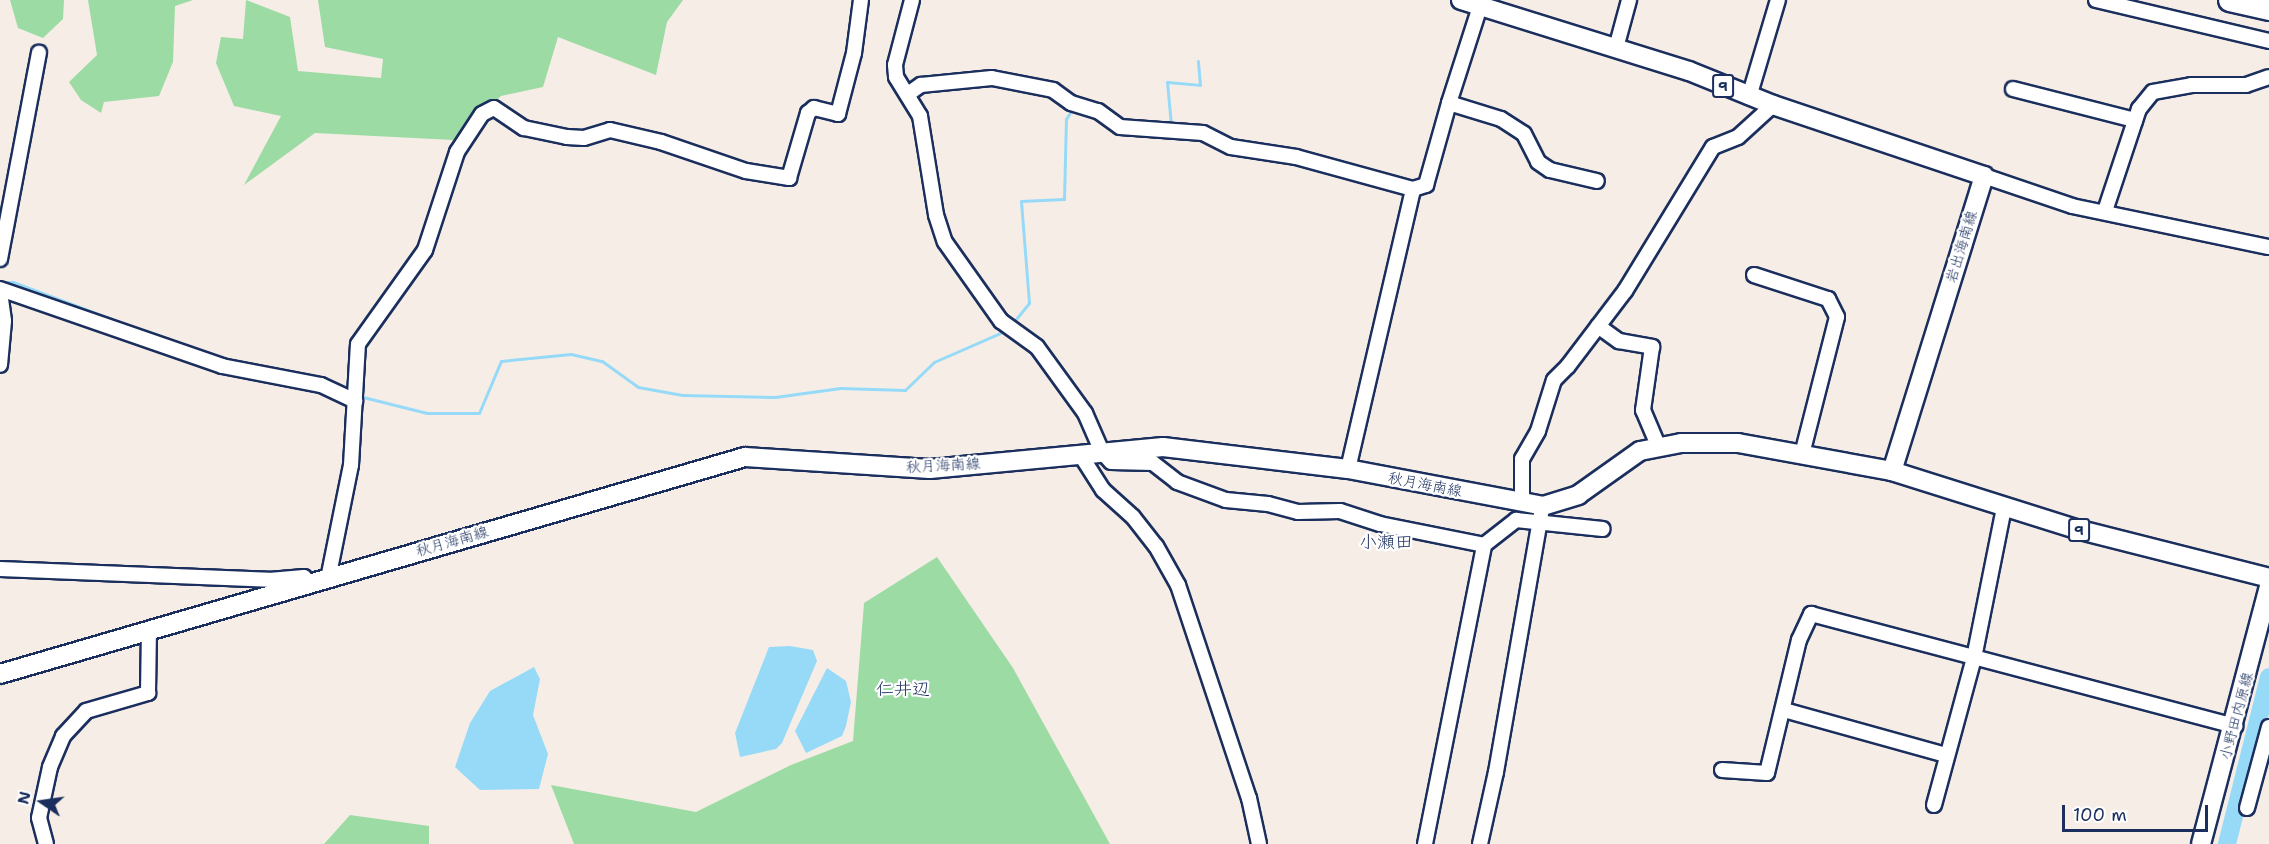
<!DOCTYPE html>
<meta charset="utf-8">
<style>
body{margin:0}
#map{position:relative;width:2269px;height:844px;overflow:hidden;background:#f6eee6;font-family:"Shantell Sans","Klee One",sans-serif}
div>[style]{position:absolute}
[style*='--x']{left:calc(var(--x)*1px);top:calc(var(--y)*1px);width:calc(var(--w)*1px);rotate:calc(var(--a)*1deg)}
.green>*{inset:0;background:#9cdba4}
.water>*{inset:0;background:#96daf8}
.stream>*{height:3px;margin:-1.5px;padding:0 1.5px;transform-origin:1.5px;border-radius:1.5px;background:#96daf8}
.river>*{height:18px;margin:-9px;padding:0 9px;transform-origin:9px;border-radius:9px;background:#96daf8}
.roads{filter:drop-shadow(2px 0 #1b2f5e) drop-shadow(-2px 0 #1b2f5e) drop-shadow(0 2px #1b2f5e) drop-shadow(0 -2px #1b2f5e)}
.minor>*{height:14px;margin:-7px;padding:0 7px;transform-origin:7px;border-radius:7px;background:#fff}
.major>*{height:18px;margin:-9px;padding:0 9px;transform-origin:9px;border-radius:9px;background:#fff}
.highway>*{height:21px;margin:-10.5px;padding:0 10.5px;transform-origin:10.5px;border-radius:10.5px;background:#fff}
span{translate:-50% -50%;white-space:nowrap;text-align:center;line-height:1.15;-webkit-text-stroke:4.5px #fff;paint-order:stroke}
.shield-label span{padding:2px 4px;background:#fff;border:2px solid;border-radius:4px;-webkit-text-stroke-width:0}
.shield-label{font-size:14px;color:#1b2f5e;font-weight:700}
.street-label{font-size:15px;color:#1b2f5e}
.quarter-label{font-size:18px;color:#1b2f5e}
.north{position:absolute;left:12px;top:772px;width:60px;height:60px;-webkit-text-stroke:4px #fff;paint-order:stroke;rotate:283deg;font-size:16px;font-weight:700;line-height:24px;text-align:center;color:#1b2f5e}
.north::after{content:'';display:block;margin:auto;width:21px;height:27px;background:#1b2f5e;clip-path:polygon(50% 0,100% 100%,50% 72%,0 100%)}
.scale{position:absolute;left:2062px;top:805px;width:146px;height:27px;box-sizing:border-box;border:3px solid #1b2f5e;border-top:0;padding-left:8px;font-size:18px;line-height:21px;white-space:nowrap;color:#1b2f5e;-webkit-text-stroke:4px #fff;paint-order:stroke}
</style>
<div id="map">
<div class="green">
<i style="clip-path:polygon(10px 0,64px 0,63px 19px,43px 38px,18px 28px)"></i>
<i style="clip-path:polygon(88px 0,193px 0,175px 6px,173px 62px,159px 96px,104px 102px,101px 113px,81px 100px,69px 82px,97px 55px)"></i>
<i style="clip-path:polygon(246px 0,290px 17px,298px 71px,381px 78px,383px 59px,325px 47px,318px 0,683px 0,667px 22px,656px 75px,558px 37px,543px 87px,501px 96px,453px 140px,315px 133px,244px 185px,281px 116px,234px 106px,216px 63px,221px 37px,243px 39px)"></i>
<i style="clip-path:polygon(937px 557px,1013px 668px,1110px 844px,574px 844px,551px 785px,696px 812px,791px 765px,853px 741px,864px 603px)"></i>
<i style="clip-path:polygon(350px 815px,429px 826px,429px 844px,324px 844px)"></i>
</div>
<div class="water">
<i style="clip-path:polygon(790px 646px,813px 650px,817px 661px,782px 743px,776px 749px,740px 757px,735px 733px,769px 647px)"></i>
<i style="clip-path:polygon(534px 667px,540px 679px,533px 715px,548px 754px,539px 789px,480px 790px,455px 767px,470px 723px,490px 691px)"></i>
<i style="clip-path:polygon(827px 668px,846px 681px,851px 702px,846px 726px,842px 736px,806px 753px,795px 731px)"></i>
</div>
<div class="stream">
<i style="--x:1171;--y:125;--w:43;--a:-95.3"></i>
<i style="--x:1167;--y:82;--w:33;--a:5"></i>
<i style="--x:1200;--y:85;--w:24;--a:-95"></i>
<i style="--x:1149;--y:136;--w:23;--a:-2"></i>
<i style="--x:0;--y:282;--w:13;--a:0"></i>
<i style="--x:13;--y:282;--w:176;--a:20.6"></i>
<i style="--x:1012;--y:324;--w:27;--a:-51"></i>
<i style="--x:1029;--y:303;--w:102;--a:-94.5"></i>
<i style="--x:1021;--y:201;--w:43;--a:-2.7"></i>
<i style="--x:1064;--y:199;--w:80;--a:-88.6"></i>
<i style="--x:1066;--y:119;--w:9;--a:-58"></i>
<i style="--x:1071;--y:111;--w:11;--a:10"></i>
<i style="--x:359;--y:396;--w:70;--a:14"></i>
<i style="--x:427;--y:413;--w:52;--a:0"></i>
<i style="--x:479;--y:413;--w:56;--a:-67.1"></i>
<i style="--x:501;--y:361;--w:70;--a:-5.7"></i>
<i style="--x:571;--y:354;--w:32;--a:13"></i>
<i style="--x:602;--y:361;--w:44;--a:35.8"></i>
<i style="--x:638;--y:387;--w:45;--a:10.3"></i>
<i style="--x:682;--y:395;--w:93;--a:1.2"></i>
<i style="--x:775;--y:397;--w:66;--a:-7.9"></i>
<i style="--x:840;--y:388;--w:65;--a:1.8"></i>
<i style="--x:905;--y:390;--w:40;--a:-44"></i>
<i style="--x:934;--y:362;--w:77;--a:-23.6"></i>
</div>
<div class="river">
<i style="--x:2227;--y:844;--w:172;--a:-75.9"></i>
</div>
<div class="roads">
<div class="minor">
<i style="--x:912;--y:0;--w:67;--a:104.7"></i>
<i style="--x:895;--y:65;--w:12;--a:85"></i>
<i style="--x:896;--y:77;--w:46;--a:58.4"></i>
<i style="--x:920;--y:116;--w:100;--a:80.8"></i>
<i style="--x:936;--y:215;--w:28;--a:72"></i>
<i style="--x:945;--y:242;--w:97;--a:54.7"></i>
<i style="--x:1001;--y:321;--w:44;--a:35.8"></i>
<i style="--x:1037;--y:347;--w:82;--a:54"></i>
<i style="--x:1085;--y:413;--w:43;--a:66.4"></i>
<i style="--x:1102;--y:452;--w:13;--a:48"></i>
<i style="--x:1111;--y:462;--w:42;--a:1.4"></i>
<i style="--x:1153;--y:463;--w:31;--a:38"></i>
<i style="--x:1177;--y:482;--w:52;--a:20.2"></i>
<i style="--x:1226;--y:500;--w:42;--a:5.4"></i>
<i style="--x:1268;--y:504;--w:31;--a:15"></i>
<i style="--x:1298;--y:512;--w:42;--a:-1.4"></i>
<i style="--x:1340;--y:511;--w:42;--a:18"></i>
<i style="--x:1380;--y:524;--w:106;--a:11.4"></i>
<i style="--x:2096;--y:0;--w:178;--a:13.3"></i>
<i style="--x:1616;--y:48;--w:50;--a:-74.8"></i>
<i style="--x:2013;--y:89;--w:126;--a:14.3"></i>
<i style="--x:908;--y:94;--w:16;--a:-35"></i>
<i style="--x:921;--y:85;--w:71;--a:-5.6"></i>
<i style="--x:992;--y:78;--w:62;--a:11.1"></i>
<i style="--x:1053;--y:90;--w:22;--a:36"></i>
<i style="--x:1071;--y:103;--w:28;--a:17"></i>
<i style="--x:1098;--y:111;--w:27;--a:36"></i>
<i style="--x:1120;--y:127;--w:83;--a:4.1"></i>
<i style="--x:1203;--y:133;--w:31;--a:27"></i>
<i style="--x:1231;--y:147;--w:66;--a:8.7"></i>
<i style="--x:1296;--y:157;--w:121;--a:15.3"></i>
<i style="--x:1413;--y:189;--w:14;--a:-17"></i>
<i style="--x:1426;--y:185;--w:85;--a:-74.3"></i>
<i style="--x:1449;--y:103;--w:54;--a:17.1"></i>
<i style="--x:1501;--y:119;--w:27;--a:33"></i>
<i style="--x:1524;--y:134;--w:31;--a:63"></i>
<i style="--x:1538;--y:162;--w:14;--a:34"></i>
<i style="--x:1550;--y:170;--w:48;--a:13.2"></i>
<i style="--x:1749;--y:97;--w:101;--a:-73.4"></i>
<i style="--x:1449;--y:103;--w:108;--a:-72.2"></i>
<i style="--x:1984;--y:176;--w:93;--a:18.8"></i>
<i style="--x:2072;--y:206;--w:201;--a:11.8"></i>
<i style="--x:2105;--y:211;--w:108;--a:-71.6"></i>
<i style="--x:2139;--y:109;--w:22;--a:-51"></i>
<i style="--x:2153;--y:92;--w:39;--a:-10"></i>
<i style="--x:2191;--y:85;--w:55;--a:0"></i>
<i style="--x:2246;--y:85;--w:24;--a:-19"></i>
<i style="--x:0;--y:259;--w:210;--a:-79.3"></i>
<i style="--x:1754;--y:275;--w:78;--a:18"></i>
<i style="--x:1828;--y:299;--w:20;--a:63"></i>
<i style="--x:1837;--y:317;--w:141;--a:104.3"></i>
<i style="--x:0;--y:289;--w:235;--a:19.1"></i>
<i style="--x:222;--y:366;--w:101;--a:10.9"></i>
<i style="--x:321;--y:385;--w:38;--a:25"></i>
<i style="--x:0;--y:292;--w:29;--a:82"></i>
<i style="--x:4;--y:321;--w:44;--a:95.2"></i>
<i style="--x:1598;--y:326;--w:26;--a:36"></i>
<i style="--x:1619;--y:341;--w:34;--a:10"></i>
<i style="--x:1652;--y:347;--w:64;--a:98.1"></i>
<i style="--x:1643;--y:410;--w:38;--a:67"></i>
<i style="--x:1080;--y:454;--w:43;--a:57.4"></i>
<i style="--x:1103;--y:490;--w:40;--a:42"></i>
<i style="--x:1133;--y:517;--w:37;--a:52"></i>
<i style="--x:1156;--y:546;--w:45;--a:60.6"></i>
<i style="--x:1178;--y:585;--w:225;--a:71.6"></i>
<i style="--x:1249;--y:798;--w:47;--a:77.7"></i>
<i style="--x:1348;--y:469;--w:287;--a:-76.9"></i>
<i style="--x:1522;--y:503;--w:44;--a:-90"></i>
<i style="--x:1522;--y:459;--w:32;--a:-60"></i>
<i style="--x:1538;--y:431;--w:53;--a:-72.6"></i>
<i style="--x:1554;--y:380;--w:20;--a:-45"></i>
<i style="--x:1568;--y:366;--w:94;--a:-52.8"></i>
<i style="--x:1625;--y:291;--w:169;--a:-58.6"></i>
<i style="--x:1713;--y:147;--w:27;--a:-22"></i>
<i style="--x:1738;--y:137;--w:47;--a:-42.4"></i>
<i style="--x:0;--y:569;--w:269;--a:2.3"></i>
<i style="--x:269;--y:580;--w:35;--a:-5"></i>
<i style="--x:304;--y:577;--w:9;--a:49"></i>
<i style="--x:328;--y:579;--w:116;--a:-78.6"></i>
<i style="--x:351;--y:465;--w:121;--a:-86.7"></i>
<i style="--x:358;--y:344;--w:115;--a:-54.5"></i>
<i style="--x:425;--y:250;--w:103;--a:-71.9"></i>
<i style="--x:457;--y:152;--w:45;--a:-56.7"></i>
<i style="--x:482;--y:114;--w:13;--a:-27"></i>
<i style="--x:494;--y:108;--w:36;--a:34"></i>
<i style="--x:524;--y:128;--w:44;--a:11.8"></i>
<i style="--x:567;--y:137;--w:17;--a:3"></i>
<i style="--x:584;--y:138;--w:27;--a:-17"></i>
<i style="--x:610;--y:130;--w:52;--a:13.2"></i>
<i style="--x:661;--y:142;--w:90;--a:18.8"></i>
<i style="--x:746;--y:171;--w:44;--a:9.2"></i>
<i style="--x:789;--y:178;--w:68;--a:-73.7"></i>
<i style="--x:808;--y:113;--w:8;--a:-40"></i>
<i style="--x:814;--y:108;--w:25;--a:14"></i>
<i style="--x:838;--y:114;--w:63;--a:-75.3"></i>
<i style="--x:854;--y:53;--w:53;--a:-82.5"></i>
<i style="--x:1784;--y:710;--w:168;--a:15.5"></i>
<i style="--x:1722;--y:770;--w:45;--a:3.8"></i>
<i style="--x:1767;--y:773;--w:137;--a:-76.5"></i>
<i style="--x:1799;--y:640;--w:29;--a:-65"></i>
<i style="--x:1811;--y:614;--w:439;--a:14.8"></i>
<i style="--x:1934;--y:805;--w:152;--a:-74.8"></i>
<i style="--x:1974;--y:658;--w:153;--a:-78.7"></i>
<i style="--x:2247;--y:808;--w:84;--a:-74.8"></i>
<i style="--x:46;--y:844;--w:27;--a:-105"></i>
<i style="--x:39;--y:818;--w:52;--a:-77.8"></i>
<i style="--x:50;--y:767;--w:34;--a:-67"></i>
<i style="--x:63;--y:736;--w:34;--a:-47"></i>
<i style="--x:86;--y:711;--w:65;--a:-16.2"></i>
<i style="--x:148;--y:693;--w:62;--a:-89.1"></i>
<i style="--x:1425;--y:844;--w:305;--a:-78.8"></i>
<i style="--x:1484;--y:545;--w:41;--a:-38"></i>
<i style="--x:1516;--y:520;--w:87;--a:5.9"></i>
<i style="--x:1480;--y:844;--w:74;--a:-77.5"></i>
<i style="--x:1496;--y:772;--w:262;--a:-80.1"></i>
</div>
<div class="major">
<i style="--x:1461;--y:0;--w:239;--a:17.3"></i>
<i style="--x:1689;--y:71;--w:91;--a:22"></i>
<i style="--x:1773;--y:105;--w:223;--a:18.6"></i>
<i style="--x:1984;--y:176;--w:309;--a:107.3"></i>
<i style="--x:0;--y:674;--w:776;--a:-16.24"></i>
<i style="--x:745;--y:457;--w:185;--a:3.7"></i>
<i style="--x:930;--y:469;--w:234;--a:-5.4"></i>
<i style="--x:1163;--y:447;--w:186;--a:6.8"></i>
<i style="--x:1348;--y:469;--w:198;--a:10.7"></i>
<i style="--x:1543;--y:506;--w:37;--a:-17"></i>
<i style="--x:1578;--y:495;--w:76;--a:-35.4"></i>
<i style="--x:1640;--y:451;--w:42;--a:-11"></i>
<i style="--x:1681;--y:443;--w:57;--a:0"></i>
<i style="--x:1738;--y:443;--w:157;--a:10.3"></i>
<i style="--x:1892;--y:471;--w:193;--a:17.5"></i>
<i style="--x:2076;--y:529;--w:199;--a:14.2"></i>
<i style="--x:2201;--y:844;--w:267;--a:-75.2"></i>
</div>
<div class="highway">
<i style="--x:2229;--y:0;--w:41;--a:12.7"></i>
</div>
</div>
<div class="shield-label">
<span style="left:1723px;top:86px">9</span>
<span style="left:2079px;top:530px">9</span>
</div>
<div class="street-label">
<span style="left:1962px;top:247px;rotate:-73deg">岩出海南線</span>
<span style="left:943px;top:466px;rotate:-3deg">秋月海南線</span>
<span style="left:1425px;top:485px;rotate:11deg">秋月海南線</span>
<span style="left:452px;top:542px;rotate:-16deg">秋月海南線</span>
<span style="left:2237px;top:716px;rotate:-75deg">小野田内原線</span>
</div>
<div class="quarter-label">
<span style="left:1386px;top:542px">小瀬田</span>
<span style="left:903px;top:689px">仁井辺</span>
</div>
<div class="north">N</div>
<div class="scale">100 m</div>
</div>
